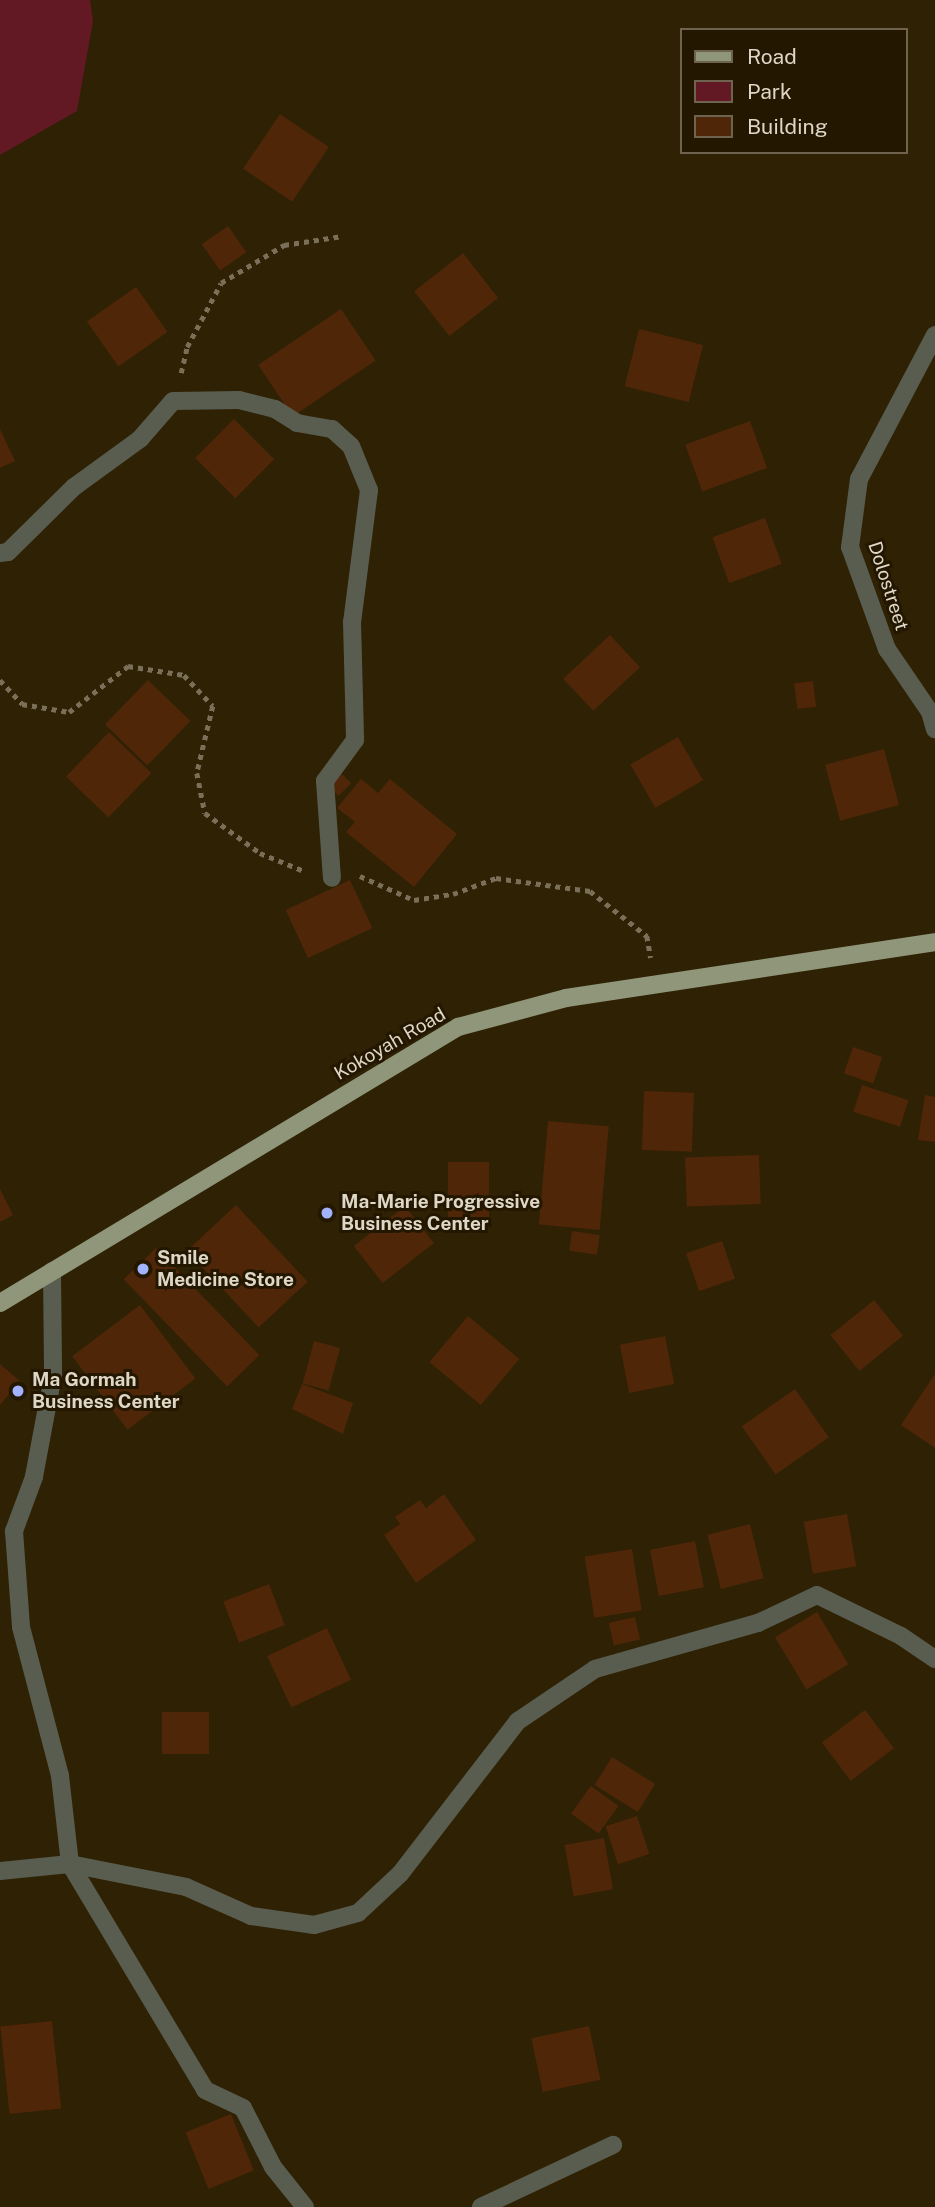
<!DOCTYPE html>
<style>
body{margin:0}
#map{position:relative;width:935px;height:2207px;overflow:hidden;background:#2e2104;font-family:"Public Sans",sans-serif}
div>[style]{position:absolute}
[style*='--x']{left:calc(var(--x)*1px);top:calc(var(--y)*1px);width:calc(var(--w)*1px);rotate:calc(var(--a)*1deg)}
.green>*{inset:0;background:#621924}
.building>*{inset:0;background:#502608;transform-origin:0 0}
.path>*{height:4.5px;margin-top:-2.25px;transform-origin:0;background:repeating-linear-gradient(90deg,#7a6f58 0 5px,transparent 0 10px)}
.minor>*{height:18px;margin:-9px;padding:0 9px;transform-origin:9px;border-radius:9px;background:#595d4f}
.primary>*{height:18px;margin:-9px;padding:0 9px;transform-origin:9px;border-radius:9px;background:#8f967a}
.dots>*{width:19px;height:19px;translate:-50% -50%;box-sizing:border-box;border:4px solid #241700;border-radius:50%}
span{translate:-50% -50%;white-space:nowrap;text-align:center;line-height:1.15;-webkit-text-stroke:6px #241700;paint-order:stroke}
.street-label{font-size:19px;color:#ded6c6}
.poi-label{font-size:19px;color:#ded6c6;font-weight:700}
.left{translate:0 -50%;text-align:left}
.legend{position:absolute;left:680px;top:28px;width:228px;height:126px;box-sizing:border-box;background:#241700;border:2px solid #6e634f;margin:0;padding:9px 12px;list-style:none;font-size:21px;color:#ded6c6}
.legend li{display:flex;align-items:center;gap:14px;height:35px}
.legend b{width:35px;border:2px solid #6e634f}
</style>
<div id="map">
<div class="green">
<i style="clip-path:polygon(0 0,90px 0,93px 21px,77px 111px,0 155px)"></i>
</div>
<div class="building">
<i style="left:280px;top:114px;width:59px;height:66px;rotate:34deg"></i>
<i style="left:228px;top:226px;width:32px;height:32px;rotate:55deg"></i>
<i style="left:463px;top:253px;width:57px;height:62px;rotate:52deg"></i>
<i style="left:136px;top:287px;width:55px;height:60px;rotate:55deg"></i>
<i style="left:341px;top:309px;width:62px;height:100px;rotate:56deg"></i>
<i style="left:639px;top:329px;width:66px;height:59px;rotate:14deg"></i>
<i style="left:234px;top:419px;width:57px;height:55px;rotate:45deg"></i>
<i style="left:750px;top:421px;width:50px;height:69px;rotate:70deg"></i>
<i style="clip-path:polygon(0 429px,15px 461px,0 468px)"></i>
<i style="left:765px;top:518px;width:49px;height:56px;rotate:70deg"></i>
<i style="left:610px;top:635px;width:44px;height:64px;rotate:47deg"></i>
<i style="left:148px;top:680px;width:59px;height:62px;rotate:44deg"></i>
<i style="left:813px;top:681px;width:26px;height:19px;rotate:83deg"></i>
<i style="left:109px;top:732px;width:59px;height:62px;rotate:44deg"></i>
<i style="left:678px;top:737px;width:50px;height:55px;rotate:60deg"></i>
<i style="left:884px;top:749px;width:58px;height:61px;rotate:75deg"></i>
<i style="left:342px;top:774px;width:13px;height:18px;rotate:45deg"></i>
<i style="clip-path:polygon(361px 779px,378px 793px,390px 779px,457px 834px,414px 887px,346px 832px,355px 822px,337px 808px)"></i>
<i style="left:350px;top:880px;width:53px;height:71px;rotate:65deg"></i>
<i style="left:853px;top:1047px;width:31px;height:28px;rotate:19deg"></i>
<i style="left:862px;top:1085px;width:49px;height:28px;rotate:18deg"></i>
<i style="left:644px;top:1091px;width:50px;height:59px;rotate:2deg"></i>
<i style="clip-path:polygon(925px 1095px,935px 1097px,935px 1142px,918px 1140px)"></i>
<i style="left:548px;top:1121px;width:61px;height:104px;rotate:5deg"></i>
<i style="left:759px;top:1155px;width:49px;height:74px;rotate:88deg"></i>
<i style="left:448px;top:1162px;width:41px;height:55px"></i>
<i style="clip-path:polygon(0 1189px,13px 1215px,0 1222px)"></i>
<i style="left:236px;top:1205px;width:105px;height:67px;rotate:47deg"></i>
<i style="left:405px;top:1206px;width:47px;height:65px;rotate:52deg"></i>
<i style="left:572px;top:1231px;width:28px;height:20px;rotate:8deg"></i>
<i style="left:722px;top:1241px;width:40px;height:38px;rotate:71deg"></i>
<i style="left:156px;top:1248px;width:149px;height:45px;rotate:46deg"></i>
<i style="left:874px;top:1300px;width:46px;height:56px;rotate:51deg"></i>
<i style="left:140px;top:1305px;width:92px;height:85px;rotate:53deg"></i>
<i style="left:468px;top:1316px;width:67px;height:60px;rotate:40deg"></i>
<i style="left:665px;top:1336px;width:49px;height:46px;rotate:79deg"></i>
<i style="left:314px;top:1341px;width:27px;height:44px;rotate:15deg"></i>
<i style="clip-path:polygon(0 1364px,20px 1381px,0 1405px)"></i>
<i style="clip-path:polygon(935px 1374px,935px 1448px,901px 1425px)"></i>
<i style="clip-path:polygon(302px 1384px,353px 1403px,343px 1434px,292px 1409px)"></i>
<i style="left:795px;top:1389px;width:59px;height:65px;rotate:55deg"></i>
<i style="clip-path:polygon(444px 1494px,476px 1540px,416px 1583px,384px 1535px,400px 1524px,395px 1517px,420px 1500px,426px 1508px)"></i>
<i style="left:847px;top:1514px;width:53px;height:44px;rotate:80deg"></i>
<i style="left:750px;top:1524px;width:56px;height:44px;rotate:76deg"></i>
<i style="left:695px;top:1541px;width:47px;height:46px;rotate:79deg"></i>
<i style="left:632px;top:1549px;width:62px;height:48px;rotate:81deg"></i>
<i style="left:269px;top:1584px;width:44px;height:49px;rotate:69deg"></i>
<i style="left:817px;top:1612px;width:61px;height:49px;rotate:59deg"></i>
<i style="left:635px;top:1617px;width:23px;height:27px;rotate:77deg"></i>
<i style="left:327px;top:1628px;width:57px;height:66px;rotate:65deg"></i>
<i style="left:865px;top:1710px;width:48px;height:54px;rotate:53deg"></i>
<i style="left:162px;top:1712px;width:47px;height:42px"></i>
<i style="left:612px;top:1757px;width:51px;height:33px;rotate:32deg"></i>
<i style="left:591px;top:1786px;width:34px;height:34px;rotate:36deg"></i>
<i style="left:637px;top:1816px;width:40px;height:33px;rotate:72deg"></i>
<i style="left:604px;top:1838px;width:52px;height:40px;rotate:80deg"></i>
<i style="left:52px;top:2021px;width:88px;height:52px;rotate:84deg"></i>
<i style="left:589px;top:2026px;width:55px;height:59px;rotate:78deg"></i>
<i style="left:231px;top:2114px;width:61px;height:49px;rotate:68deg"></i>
</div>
<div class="path">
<i style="--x:181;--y:373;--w:27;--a:-77"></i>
<i style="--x:187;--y:347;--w:72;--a:-62"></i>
<i style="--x:221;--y:283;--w:74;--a:-31.1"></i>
<i style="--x:284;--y:245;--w:59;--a:-8.8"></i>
<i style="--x:0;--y:680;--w:33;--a:47"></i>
<i style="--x:22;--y:704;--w:48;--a:9.7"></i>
<i style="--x:69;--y:712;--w:75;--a:-37.9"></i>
<i style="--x:128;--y:666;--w:57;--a:9.1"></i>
<i style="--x:184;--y:675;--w:42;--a:46.9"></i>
<i style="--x:213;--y:706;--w:69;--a:103.4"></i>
<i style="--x:197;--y:773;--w:41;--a:78.7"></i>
<i style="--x:205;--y:813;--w:68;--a:36"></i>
<i style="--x:260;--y:853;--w:48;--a:22.2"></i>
<i style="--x:360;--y:876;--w:59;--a:24"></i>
<i style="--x:414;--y:900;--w:39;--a:-9"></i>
<i style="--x:453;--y:894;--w:46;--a:-20.4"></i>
<i style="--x:496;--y:878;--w:95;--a:7.9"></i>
<i style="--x:590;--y:891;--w:73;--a:38.3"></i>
<i style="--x:647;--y:936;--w:22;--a:80"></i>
</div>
<div class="minor">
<i style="--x:935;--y:335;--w:163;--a:117.8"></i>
<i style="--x:859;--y:479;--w:69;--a:97.5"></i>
<i style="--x:850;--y:547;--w:109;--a:70.1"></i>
<i style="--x:887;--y:649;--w:76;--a:55.7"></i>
<i style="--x:930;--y:712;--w:18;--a:74"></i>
<i style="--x:0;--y:553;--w:8;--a:-7"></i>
<i style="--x:8;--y:552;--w:93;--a:-44.6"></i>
<i style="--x:74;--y:487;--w:82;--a:-36"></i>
<i style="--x:140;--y:439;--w:50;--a:-49"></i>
<i style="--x:173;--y:401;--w:66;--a:-0.9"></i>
<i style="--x:239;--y:400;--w:37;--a:14"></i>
<i style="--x:275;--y:409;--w:26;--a:32"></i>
<i style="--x:297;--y:423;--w:36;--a:10"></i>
<i style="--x:332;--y:429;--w:25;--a:42"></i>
<i style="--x:351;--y:446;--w:48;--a:67.8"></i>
<i style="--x:369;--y:490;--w:133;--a:97.3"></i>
<i style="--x:352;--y:622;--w:118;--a:88.5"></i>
<i style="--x:355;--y:740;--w:51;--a:126.2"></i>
<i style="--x:325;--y:781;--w:97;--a:85.9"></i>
<i style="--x:52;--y:1271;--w:104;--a:89.4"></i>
<i style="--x:53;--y:1375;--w:104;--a:100.6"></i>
<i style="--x:34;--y:1477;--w:58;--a:110.3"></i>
<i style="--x:14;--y:1531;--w:96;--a:85.8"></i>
<i style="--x:21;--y:1627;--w:154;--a:75.3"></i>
<i style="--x:60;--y:1776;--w:89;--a:83.5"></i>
<i style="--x:70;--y:1864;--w:263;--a:59.1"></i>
<i style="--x:205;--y:2090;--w:42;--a:25.3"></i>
<i style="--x:243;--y:2108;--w:66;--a:63"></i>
<i style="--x:273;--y:2167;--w:51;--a:51.3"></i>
<i style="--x:0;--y:1871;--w:70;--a:-5.7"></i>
<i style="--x:70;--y:1864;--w:118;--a:11.2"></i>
<i style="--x:186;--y:1887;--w:71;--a:24"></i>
<i style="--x:251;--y:1916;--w:64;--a:8.1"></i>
<i style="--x:314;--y:1925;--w:46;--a:-15.3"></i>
<i style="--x:358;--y:1913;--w:57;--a:-42.9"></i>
<i style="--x:400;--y:1874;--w:193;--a:-52.4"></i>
<i style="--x:518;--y:1721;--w:93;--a:-34"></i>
<i style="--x:595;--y:1669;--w:169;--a:-15.8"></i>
<i style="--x:758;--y:1623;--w:65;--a:-25.4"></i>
<i style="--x:817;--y:1595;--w:93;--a:26"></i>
<i style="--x:901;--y:1636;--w:41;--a:34.1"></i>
<i style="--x:481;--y:2207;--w:146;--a:-25.2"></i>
</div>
<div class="primary">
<i style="--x:0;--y:1303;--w:535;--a:-31.07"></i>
<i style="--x:458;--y:1027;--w:112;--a:-15"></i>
<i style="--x:566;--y:998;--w:373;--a:-8.6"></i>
</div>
<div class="dots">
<i style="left:327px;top:1213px;background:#a2b2fd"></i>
<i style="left:143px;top:1269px;background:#a2b2fd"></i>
<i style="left:18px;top:1391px;background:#a2b2fd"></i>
</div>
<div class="street-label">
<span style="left:888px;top:586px;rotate:72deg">Dolostreet</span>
<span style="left:390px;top:1044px;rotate:-30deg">Kokoyah Road</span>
</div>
<div class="poi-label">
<span class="left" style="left:341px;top:1213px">Ma-Marie Progressive<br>Business Center</span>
<span class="left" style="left:157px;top:1269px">Smile<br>Medicine Store</span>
<span class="left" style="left:32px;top:1391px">Ma Gormah<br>Business Center</span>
</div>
<ul class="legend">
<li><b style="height:9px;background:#8f967a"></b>Road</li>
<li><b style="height:19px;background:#621924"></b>Park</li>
<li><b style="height:19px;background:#502608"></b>Building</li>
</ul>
</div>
